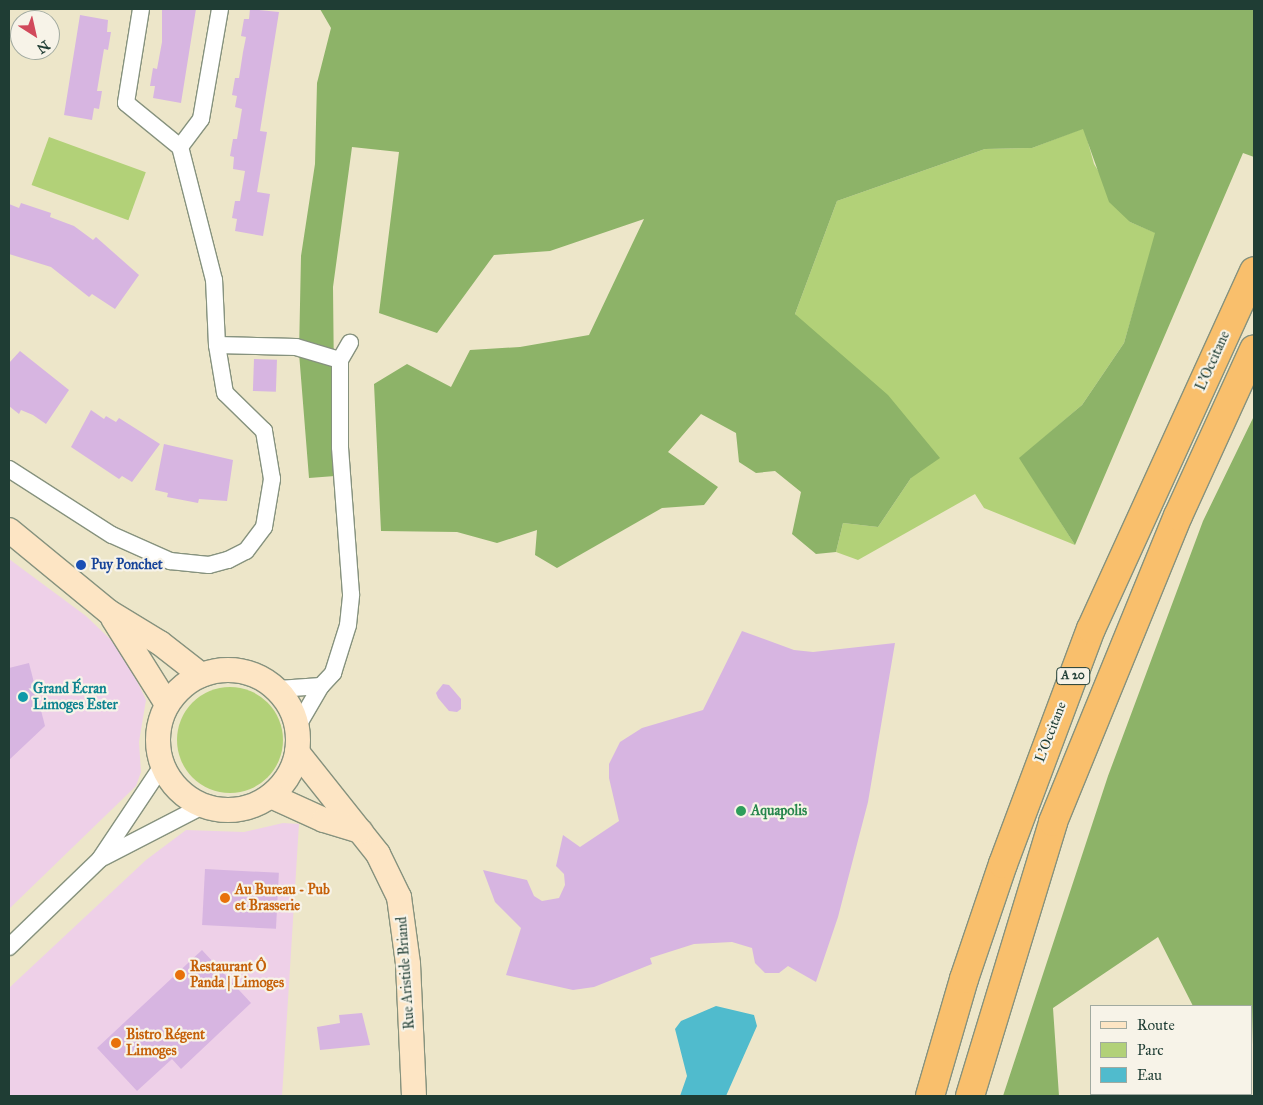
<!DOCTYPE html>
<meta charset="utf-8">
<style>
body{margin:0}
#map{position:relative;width:1263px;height:1105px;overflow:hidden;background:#ede6c9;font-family:"IM FELL Great Primer",serif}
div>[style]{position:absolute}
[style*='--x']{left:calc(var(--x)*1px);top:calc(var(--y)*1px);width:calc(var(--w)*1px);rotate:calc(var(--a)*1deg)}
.built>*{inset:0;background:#eed0e8}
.green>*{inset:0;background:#b2d178;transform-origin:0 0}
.round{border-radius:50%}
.forest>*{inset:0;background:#8db368}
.water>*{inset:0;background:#50bbcd}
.building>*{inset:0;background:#d7b5e1;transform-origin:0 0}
.roads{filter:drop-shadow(1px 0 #86927e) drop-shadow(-1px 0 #86927e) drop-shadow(0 1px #86927e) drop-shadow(0 -1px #86927e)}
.street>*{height:16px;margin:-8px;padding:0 8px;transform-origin:8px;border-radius:8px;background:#fff}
.secondary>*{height:24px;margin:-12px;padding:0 12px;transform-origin:12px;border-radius:12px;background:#fde5c4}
.secondary>.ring{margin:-12px;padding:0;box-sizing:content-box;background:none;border:24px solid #fde5c4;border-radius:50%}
.highway>*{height:28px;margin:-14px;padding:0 14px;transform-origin:14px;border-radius:14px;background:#f9bf6c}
.dots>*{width:14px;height:14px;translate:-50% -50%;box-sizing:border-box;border:2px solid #f7f3e8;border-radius:50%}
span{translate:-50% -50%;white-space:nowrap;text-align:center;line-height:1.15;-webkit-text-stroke:4.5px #f7f3e8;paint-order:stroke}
.shield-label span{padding:1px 4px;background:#f7f3e8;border:1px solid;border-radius:4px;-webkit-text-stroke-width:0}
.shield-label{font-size:12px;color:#1f3d34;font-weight:700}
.street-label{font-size:14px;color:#1f3d34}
.transit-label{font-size:14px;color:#164399;font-weight:700}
.left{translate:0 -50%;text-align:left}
.culture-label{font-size:14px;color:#0d838f;font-weight:700}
.leisure-label{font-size:14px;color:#27864d;font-weight:700}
.food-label{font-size:14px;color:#c56008;font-weight:700}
.frame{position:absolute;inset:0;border:10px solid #1f3d34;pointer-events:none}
.legend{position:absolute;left:1090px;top:1005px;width:162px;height:90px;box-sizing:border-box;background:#f7f3e8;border:1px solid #a1aaa0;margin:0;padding:6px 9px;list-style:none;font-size:15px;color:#1f3d34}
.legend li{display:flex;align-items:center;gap:10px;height:25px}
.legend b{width:25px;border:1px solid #a1aaa0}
.north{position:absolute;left:10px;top:10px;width:50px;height:50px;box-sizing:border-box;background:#f7f3e8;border:1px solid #a1aaa0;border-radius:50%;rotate:145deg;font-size:14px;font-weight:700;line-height:20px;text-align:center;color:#1f3d34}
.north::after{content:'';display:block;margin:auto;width:18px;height:22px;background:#d1495b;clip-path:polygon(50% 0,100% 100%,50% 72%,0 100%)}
</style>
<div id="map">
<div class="built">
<i style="clip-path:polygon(9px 559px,86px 616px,110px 639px,127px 660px,146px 700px,139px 742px,141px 772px,136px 786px,9px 909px)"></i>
<i style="clip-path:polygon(283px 823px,299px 824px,282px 1096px,9px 1096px,9px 988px,146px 860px,186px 830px,244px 832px)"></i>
</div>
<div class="green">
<i style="clip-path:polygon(1084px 128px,1094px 164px,1130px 222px,1156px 233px,1124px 343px,1082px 405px,1020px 458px,1075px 545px,984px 508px,975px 494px,858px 560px,836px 552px,843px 523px,878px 527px,911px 478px,795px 314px,837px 201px,985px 149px,1032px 148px)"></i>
<i style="left:49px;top:137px;width:103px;height:51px;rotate:20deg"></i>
<i class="round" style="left:177px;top:687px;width:106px;height:106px"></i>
</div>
<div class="forest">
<i style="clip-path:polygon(320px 9px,1254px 9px,1254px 157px,1243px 153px,1075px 545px,1019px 458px,1082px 405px,1124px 343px,1155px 233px,1130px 222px,1109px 202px,1083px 129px,1032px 148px,985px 149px,837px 201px,795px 314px,888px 395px,940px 458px,911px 478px,878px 527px,843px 523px,836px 552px,816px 554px,792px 534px,801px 492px,775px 471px,756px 473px,739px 462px,736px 433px,701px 414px,668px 452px,718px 487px,704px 505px,662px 508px,557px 568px,535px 555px,537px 530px,497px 543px,457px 532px,381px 531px,374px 384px,407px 364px,451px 387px,470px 350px,520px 347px,589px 335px,644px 219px,550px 251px,494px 255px,437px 333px,379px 313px,399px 152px,352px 147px,333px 287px,335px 476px,309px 478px,299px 353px,301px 256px,315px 164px,317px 83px,331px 28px)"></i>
<i style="clip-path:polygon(1254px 416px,1254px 1084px,1252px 1006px,1193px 1006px,1158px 937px,1053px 1008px,1059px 1096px,1003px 1096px,1108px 776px,1203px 521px)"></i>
</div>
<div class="water">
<i style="clip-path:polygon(716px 1006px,754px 1015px,757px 1026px,726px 1096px,680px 1096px,687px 1076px,675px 1029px,681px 1021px)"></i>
</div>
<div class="building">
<i style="clip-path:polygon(162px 9px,196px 9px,181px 103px,153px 98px,155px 86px,150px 86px,153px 68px,157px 69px,162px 42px)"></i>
<i style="clip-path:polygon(250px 9px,279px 12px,260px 131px,267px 132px,257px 192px,270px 194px,263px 236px,235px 231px,237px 219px,232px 218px,235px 201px,240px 201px,245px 171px,233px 169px,234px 157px,230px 156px,233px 139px,237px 139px,242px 109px,235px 107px,237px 96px,232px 95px,235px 78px,239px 78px,243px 52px,246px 37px,241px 36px,244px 19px,249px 19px)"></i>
<i style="clip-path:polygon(80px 15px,108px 20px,107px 32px,111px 32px,108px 50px,104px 49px,97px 91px,102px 91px,99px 109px,94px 108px,92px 120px,64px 115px)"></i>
<i style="clip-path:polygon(21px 203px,51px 213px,50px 217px,74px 226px,93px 240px,96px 237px,139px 275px,115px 309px,92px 294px,89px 297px,51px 267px,9px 254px,9px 204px,19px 208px)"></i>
<i style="clip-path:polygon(20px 351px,69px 390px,46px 424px,33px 415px,21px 410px,19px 414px,9px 406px,9px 363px)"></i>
<i style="left:254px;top:359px;width:23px;height:32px;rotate:2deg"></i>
<i style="clip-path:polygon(91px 410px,104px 419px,106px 416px,116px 422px,119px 418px,160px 444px,132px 482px,122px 476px,119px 479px,71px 447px)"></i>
<i style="clip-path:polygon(164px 444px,233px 460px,227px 501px,199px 499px,198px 503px,167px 497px,168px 493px,155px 490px)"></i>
<i style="clip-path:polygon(742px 631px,794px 650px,813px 652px,895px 643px,868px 802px,838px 917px,816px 982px,788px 966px,779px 973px,765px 973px,755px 963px,752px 948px,732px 942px,694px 944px,650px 958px,652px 964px,594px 987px,573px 990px,506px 975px,521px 928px,495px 902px,483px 870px,527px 880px,534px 896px,542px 901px,559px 898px,565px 885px,564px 874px,556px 866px,563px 835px,580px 847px,619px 821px,609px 778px,609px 764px,620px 742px,642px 728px,703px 710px)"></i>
<i style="clip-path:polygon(29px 663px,45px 726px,9px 760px,9px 668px)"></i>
<i style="clip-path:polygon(443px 684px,449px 685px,461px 699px,461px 709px,457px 712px,449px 711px,438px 698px,436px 693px)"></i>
<i style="left:205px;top:869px;width:74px;height:56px;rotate:3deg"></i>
<i style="clip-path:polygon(202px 950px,251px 1003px,181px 1069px,172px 1059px,137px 1091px,97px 1048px)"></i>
<i style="clip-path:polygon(362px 1013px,370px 1045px,320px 1050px,317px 1027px,340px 1023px,339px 1015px)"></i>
</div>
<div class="roads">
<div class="street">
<i style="--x:141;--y:9;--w:95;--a:99.1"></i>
<i style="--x:126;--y:103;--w:70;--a:39.2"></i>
<i style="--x:180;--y:147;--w:35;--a:-53"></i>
<i style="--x:201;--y:119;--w:112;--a:-80.2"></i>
<i style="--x:217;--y:345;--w:79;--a:1.5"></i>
<i style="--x:296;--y:347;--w:46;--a:16.5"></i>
<i style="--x:9;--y:469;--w:122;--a:32.7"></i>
<i style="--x:112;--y:535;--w:64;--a:24.1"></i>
<i style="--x:170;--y:561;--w:39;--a:6"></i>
<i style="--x:209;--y:565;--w:20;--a:-15"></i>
<i style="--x:228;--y:560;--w:20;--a:-27"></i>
<i style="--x:246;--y:551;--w:30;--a:-53"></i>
<i style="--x:264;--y:527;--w:49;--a:-80.5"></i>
<i style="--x:272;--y:479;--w:49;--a:-99.5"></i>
<i style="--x:264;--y:431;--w:54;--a:-135.7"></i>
<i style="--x:225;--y:393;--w:49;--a:-99.5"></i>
<i style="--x:217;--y:345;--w:65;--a:-92.6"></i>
<i style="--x:214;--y:280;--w:137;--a:-104.3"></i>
<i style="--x:278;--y:689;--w:43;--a:-4"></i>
<i style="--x:297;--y:727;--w:48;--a:-59.7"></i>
<i style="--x:321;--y:686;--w:18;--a:-47"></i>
<i style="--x:333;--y:673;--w:50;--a:-72.6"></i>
<i style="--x:348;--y:625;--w:31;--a:-84"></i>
<i style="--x:351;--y:594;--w:147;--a:-94.3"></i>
<i style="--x:340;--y:447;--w:87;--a:-90"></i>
<i style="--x:340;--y:360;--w:20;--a:-60"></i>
<i style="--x:104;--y:857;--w:111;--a:-27.3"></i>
<i style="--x:9;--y:947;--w:127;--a:-44"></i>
<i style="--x:100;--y:859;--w:112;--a:-56.3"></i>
</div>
<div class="secondary">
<i style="--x:9;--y:530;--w:129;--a:39.4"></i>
<i style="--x:109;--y:612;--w:60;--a:31.3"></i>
<i style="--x:160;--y:643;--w:52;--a:38"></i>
<i style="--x:113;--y:618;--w:102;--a:57.9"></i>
<i class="ring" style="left:158px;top:670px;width:116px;height:116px"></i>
<i style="--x:297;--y:752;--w:130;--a:51.5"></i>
<i style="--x:378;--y:854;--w:48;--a:64"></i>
<i style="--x:399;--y:897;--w:68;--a:82.3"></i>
<i style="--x:408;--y:964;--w:132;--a:87.4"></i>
<i style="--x:271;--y:796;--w:58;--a:24.4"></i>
<i style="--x:324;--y:820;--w:38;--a:17"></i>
</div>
<div class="highway">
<i style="--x:930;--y:1096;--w:122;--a:-73.8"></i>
<i style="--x:964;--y:979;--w:121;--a:-71.3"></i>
<i style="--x:1003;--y:864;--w:251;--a:-69.5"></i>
<i style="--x:1091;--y:629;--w:393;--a:-65.5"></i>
<i style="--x:970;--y:1096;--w:286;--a:-73.1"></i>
<i style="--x:1053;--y:822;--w:331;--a:-67.8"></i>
<i style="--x:1178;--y:516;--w:183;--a:-65.5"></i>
</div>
</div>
<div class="dots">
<i style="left:81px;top:565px;background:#1a4fb4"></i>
<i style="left:23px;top:697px;background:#0f9aa8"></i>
<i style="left:741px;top:811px;background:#2e9e5b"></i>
<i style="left:225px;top:898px;background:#e8710a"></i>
<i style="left:180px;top:975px;background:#e8710a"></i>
<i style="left:116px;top:1043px;background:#e8710a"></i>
</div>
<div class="shield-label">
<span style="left:1073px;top:676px">A 20</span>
</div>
<div class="street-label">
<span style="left:1213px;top:361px;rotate:-66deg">L'Occitane</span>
<span style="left:1051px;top:732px;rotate:-69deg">L'Occitane</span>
<span style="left:406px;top:973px;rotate:-94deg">Rue Aristide Briand</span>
</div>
<div class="transit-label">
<span class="left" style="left:91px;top:565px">Puy Ponchet</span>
</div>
<div class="culture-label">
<span class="left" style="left:33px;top:697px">Grand Écran<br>Limoges Ester</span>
</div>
<div class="leisure-label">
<span class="left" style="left:751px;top:811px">Aquapolis</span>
</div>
<div class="food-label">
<span class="left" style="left:235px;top:898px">Au Bureau - Pub<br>et Brasserie</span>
<span class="left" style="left:190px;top:975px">Restaurant Ô<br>Panda | Limoges</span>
<span class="left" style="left:126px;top:1043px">Bistro Régent<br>Limoges</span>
</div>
<div class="frame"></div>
<ul class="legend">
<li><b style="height:6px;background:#fde5c4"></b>Route</li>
<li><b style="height:14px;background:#b2d178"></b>Parc</li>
<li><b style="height:14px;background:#50bbcd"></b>Eau</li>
</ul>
<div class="north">N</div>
</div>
